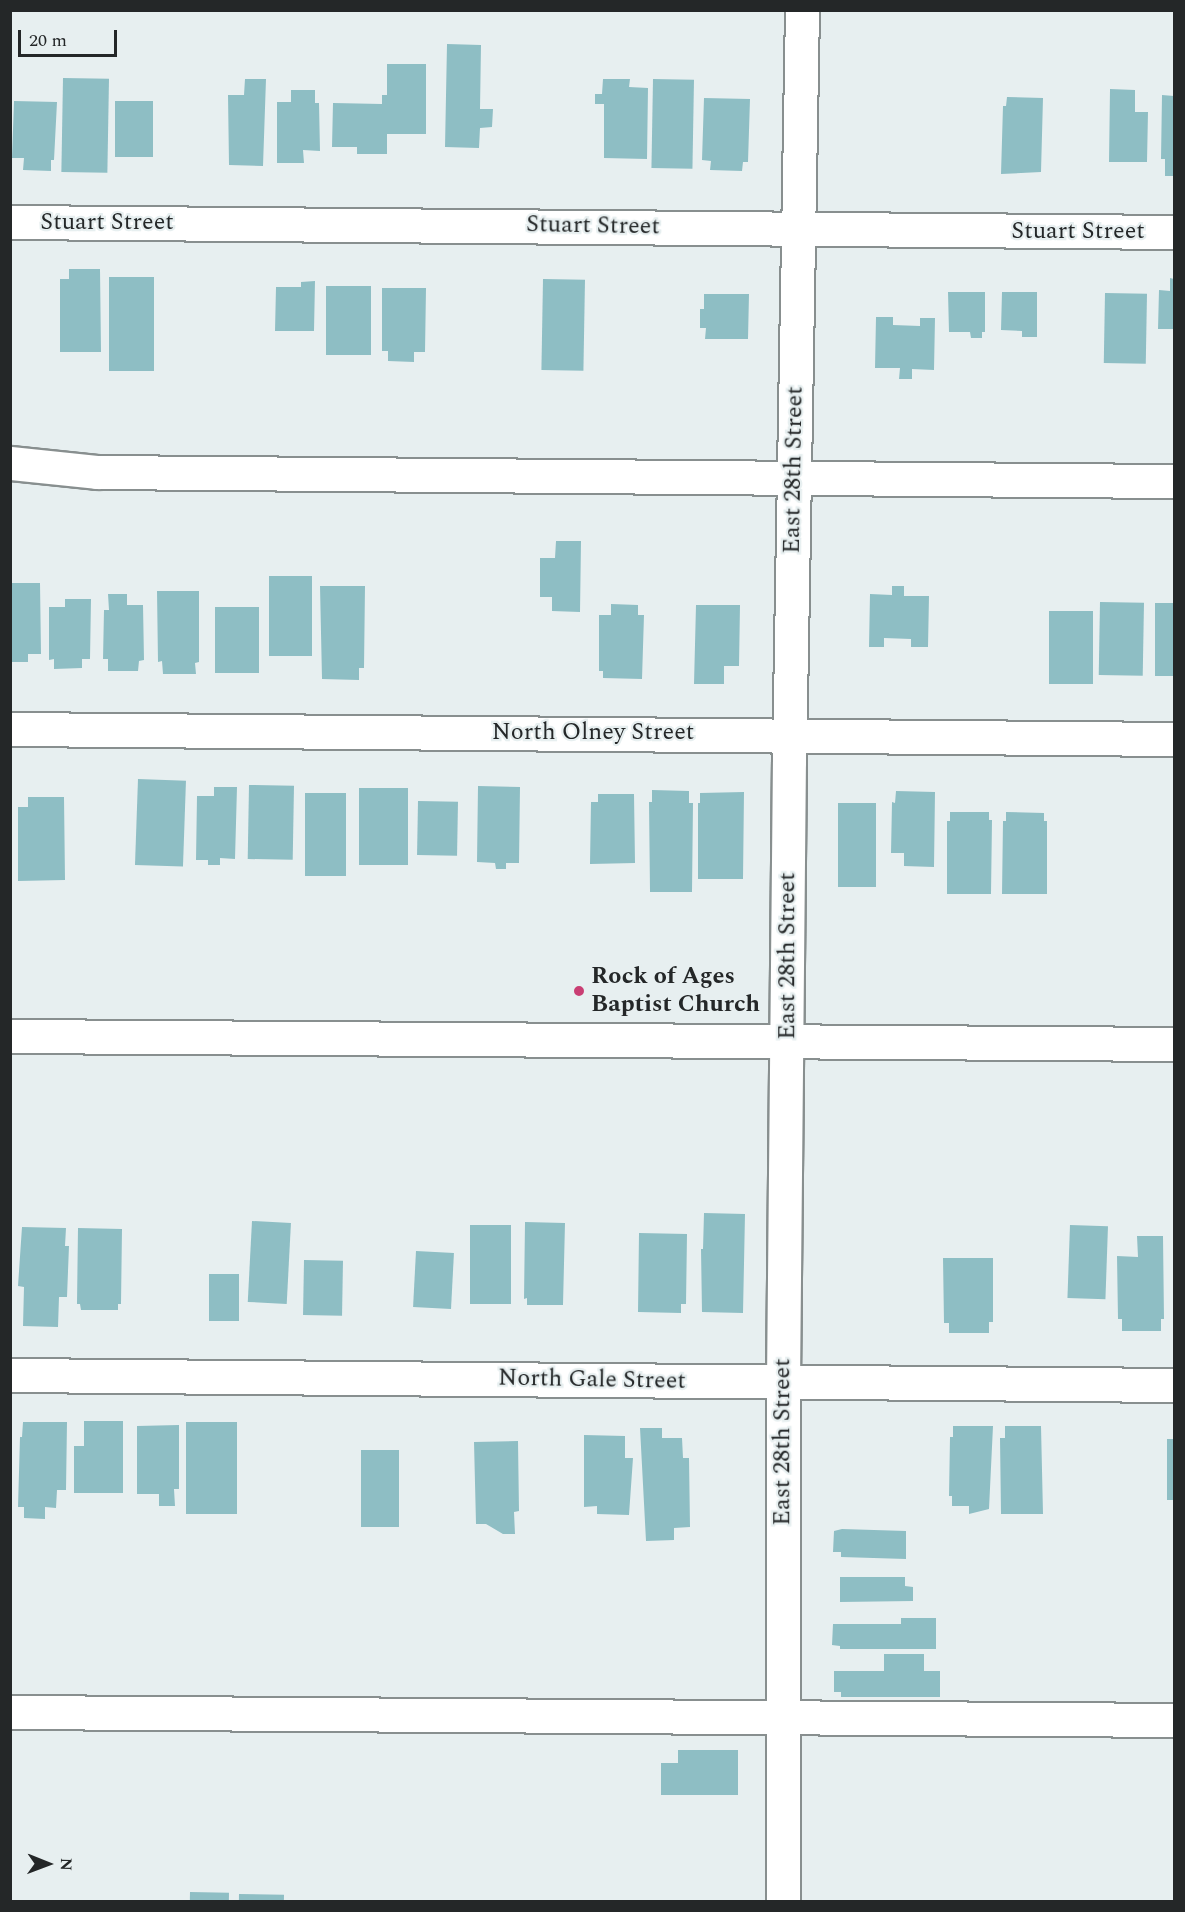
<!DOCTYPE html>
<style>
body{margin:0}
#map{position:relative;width:1185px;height:1912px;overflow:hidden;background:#e7eff0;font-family:Spectral,serif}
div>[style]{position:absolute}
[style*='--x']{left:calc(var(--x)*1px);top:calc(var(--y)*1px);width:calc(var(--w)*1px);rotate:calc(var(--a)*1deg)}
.building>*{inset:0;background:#8ebec4;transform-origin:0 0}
.roads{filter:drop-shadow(2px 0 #888f8f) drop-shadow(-2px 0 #888f8f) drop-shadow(0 2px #888f8f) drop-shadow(0 -2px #888f8f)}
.minor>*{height:33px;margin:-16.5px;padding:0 16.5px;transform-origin:16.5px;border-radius:16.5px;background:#fff}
.dots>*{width:16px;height:16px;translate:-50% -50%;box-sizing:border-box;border:3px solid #e7eff0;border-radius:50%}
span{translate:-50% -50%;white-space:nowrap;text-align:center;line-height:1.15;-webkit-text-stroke:4.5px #e7eff0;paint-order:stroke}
.street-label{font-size:24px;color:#242728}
.poi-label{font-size:24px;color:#242728;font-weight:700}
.left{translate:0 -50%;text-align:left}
.frame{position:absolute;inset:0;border:12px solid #242728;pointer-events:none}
.north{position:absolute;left:18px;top:1834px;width:60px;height:60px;-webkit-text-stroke:4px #e7eff0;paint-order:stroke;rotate:91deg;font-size:16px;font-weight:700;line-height:24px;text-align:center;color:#242728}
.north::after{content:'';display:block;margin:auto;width:21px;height:27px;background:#242728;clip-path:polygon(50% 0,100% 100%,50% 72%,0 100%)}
.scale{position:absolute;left:18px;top:30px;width:99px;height:27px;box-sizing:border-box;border:3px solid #242728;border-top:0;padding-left:8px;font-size:18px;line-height:21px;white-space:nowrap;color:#242728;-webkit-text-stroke:4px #e7eff0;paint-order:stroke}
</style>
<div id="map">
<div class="building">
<i style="clip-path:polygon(447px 44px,481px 45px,480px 109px,493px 109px,492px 127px,480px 128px,479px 148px,445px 147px)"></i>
<i style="clip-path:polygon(387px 64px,426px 64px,426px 134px,387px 134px,387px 154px,357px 154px,357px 147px,332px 147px,333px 103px,382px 104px,382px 95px,387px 95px)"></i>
<i style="left:63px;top:78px;width:46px;height:94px;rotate:1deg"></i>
<i style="clip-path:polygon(245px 79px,266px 79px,263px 166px,229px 165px,228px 95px,244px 95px)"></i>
<i style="clip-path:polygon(603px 79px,630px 79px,629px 87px,648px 88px,647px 159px,604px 158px,604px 104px,595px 104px,595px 94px,602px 94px)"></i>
<i style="left:653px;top:79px;width:41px;height:89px;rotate:1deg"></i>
<i style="clip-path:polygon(1110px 89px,1135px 90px,1135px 112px,1148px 112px,1147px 162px,1109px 162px)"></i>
<i style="clip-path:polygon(291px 90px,315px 90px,315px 103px,319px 103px,320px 151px,303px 150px,304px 163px,277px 163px,277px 102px,291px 102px)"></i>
<i style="clip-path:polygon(1162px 95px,1174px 96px,1174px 176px,1165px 176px,1165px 159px,1161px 159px)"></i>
<i style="clip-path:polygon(1007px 97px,1043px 98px,1041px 172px,1001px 174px,1003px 106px,1006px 106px)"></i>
<i style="clip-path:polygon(704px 98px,750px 99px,748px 162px,743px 162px,742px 171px,710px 170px,711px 161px,702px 160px)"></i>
<i style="clip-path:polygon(14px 101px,57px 102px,54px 160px,51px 160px,51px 171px,23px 170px,24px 158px,12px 158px)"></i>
<i style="left:115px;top:101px;width:38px;height:56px"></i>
<i style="clip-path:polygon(69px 269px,100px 269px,101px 352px,60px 352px,60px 279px,69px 279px)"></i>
<i style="left:109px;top:277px;width:45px;height:94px"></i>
<i style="clip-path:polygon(1170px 278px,1174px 279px,1174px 329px,1158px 329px,1159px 290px,1170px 291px)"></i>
<i style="left:543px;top:279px;width:42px;height:91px;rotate:1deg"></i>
<i style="clip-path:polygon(315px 281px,314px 331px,275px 331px,276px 287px,301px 287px,301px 282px)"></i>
<i style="left:326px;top:286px;width:45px;height:69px"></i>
<i style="clip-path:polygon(382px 288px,426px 288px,425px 352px,414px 352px,414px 362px,388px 361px,388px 351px,382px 351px)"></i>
<i style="clip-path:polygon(948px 292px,985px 292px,985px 332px,982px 332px,982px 338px,971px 338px,970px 332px,949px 332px)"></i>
<i style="clip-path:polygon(1002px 292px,1037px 292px,1037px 337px,1022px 337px,1022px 331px,1001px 330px)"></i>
<i style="left:1105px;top:293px;width:42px;height:70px;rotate:1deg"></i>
<i style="clip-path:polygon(704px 294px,749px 294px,748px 339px,705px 339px,706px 328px,700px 328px,700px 309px,704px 309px)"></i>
<i style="clip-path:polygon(876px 317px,893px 317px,893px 325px,920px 326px,920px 318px,935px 318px,934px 370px,912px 369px,912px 379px,899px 379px,900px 368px,875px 368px)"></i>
<i style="clip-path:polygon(556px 541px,581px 541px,580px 612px,552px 611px,552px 597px,540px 597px,540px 558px,555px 558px)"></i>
<i style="left:269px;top:576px;width:43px;height:80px"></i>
<i style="clip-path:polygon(10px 583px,40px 583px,41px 654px,28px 654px,28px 662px,10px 662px)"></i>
<i style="clip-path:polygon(320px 586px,365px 586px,364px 668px,359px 668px,359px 680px,322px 679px)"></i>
<i style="clip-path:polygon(892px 586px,904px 586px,904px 596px,929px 596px,928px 647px,911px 647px,911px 639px,884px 638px,884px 647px,869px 647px,870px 594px,892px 595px)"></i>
<i style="clip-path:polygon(157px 591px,199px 591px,199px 662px,195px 663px,196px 674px,163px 674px,162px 661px,158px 662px)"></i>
<i style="clip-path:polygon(108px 594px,127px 594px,127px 605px,143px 605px,144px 660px,139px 661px,138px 671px,108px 671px,108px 659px,103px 659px,104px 610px,109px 610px)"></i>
<i style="clip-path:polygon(65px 599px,91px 599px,90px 659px,82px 659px,82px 668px,54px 669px,54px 659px,49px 660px,49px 607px,65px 607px)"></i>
<i style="left:1100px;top:602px;width:44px;height:73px;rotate:1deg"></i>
<i style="left:1155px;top:603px;width:19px;height:73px"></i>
<i style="clip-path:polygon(611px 604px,638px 605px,638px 615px,644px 615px,642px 679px,603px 678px,603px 671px,599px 671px,599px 615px,611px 615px)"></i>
<i style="clip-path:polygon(696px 605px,740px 605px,739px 666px,724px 666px,724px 684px,694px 684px)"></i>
<i style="left:215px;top:607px;width:44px;height:66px"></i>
<i style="left:1049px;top:611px;width:44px;height:73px"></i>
<i style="left:138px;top:779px;width:48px;height:86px;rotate:2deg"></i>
<i style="left:249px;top:785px;width:45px;height:74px;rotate:1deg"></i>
<i style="clip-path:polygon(478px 786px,520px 787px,519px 863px,506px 863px,506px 869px,496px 869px,495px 863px,477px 862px)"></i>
<i style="clip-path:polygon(214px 787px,237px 787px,235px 859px,220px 858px,220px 865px,208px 865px,208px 860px,196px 860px,197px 796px,214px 796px)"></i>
<i style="left:359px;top:788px;width:49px;height:77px"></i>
<i style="clip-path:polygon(652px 790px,689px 791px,689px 803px,693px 803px,692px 892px,650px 892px,649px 802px,652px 802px)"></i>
<i style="clip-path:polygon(896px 791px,935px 792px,934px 867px,904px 866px,904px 853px,891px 853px,892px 802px,895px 803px)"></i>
<i style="clip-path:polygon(744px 792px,743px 879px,698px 879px,698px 803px,700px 803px,700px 793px)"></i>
<i style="left:305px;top:793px;width:41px;height:83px"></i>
<i style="clip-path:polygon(598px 794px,634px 794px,635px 863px,590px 864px,591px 802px,598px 802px)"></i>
<i style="clip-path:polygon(28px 797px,64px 797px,65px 880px,18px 881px,18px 807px,28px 807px)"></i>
<i style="left:418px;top:801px;width:40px;height:54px;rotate:1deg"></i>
<i style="left:838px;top:803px;width:38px;height:84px"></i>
<i style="clip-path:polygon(950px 812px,989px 812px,989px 820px,992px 820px,991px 894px,947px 894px,947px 821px,950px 821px)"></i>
<i style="clip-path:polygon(1006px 812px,1044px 813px,1044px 821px,1047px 821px,1047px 894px,1002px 894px,1003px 821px,1006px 821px)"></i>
<i style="clip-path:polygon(704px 1213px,745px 1214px,743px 1313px,702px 1312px,701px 1249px,703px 1249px)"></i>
<i style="left:252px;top:1221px;width:39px;height:81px;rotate:3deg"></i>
<i style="clip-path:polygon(525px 1222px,565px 1223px,563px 1305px,527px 1305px,527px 1298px,524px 1299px)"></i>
<i style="left:470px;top:1225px;width:41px;height:79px"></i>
<i style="left:1070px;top:1225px;width:38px;height:73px;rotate:2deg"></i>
<i style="clip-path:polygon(22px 1227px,66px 1228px,65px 1246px,69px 1246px,67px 1297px,59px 1297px,58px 1327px,23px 1326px,24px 1287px,18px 1286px)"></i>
<i style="clip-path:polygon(78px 1228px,122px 1229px,121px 1304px,118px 1304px,118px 1310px,81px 1310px,80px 1304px,77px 1304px)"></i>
<i style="clip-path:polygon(639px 1233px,687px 1234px,686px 1304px,681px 1304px,681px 1313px,638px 1312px)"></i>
<i style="clip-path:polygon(1137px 1236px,1163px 1236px,1164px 1319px,1161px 1319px,1161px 1331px,1122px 1331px,1122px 1319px,1118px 1319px,1117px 1256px,1138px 1257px)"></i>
<i style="left:416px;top:1251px;width:38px;height:56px;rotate:3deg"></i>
<i style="clip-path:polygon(943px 1258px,993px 1258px,993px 1322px,989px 1322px,989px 1333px,949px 1333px,949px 1323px,944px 1323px)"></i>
<i style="left:304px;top:1260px;width:39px;height:55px;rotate:1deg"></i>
<i style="left:209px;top:1274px;width:30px;height:47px"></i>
<i style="clip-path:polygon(84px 1421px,123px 1421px,123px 1493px,74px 1493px,74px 1446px,84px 1446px)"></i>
<i style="clip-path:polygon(23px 1422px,67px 1422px,66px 1490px,57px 1490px,56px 1508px,45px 1507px,45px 1519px,24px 1518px,24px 1507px,18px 1507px,20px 1437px,22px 1437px)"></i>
<i style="left:186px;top:1422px;width:51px;height:92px"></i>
<i style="clip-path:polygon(179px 1425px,179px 1489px,174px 1489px,175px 1506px,159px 1506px,159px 1494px,137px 1494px,137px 1426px)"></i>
<i style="clip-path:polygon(953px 1426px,993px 1426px,989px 1509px,969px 1514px,969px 1506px,952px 1506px,952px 1496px,949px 1496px,950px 1437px,953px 1437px)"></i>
<i style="clip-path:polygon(1005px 1426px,1041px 1426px,1043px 1514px,1001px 1514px,1000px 1438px,1005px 1438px)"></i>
<i style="clip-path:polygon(640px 1428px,662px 1428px,662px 1438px,682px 1438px,683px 1458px,689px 1458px,690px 1527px,674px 1528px,674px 1540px,646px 1541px)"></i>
<i style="clip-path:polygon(584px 1435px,625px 1436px,625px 1458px,633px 1458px,629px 1515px,597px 1514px,597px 1506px,584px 1507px)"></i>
<i style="left:1167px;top:1439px;width:7px;height:61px"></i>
<i style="clip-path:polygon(518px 1441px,519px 1511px,514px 1512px,515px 1534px,503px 1534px,486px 1524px,476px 1524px,474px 1442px)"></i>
<i style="left:361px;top:1450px;width:38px;height:77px"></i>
<i style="clip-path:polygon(842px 1529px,906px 1531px,906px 1559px,841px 1557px,841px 1552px,833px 1552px,834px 1531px)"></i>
<i style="clip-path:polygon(840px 1577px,905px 1577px,905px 1586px,913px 1587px,913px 1601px,840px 1602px)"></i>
<i style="clip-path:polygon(901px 1618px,936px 1618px,936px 1649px,840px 1649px,840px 1646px,832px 1645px,833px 1624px,901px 1624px)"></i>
<i style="clip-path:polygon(884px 1654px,924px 1654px,924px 1671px,940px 1671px,940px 1697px,841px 1697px,841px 1692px,834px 1692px,834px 1671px,884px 1671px)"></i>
<i style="clip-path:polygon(678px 1750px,738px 1750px,738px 1795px,661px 1795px,661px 1763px,678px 1763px)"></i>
<i style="left:190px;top:1892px;width:39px;height:10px;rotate:1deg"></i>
<i style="left:239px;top:1894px;width:45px;height:8px;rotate:1deg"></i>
</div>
<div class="roads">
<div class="minor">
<i style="--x:10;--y:222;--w:1164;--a:0.49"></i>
<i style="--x:10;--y:463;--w:87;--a:5.9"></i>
<i style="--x:97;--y:472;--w:1077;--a:0.48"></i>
<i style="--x:10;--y:729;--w:1164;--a:0.49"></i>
<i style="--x:10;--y:1036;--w:1164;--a:0.39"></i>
<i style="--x:10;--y:1375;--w:1164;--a:0.49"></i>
<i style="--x:10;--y:1712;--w:1164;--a:0.39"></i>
<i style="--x:783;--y:1902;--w:520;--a:-90"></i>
<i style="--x:783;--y:1382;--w:621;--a:-89.45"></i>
<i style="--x:789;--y:761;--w:751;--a:-89.01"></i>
</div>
</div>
<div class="dots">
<i style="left:579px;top:991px;background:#c93e73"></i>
</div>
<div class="street-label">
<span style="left:107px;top:223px">Stuart Street</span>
<span style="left:593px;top:226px;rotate:1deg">Stuart Street</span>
<span style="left:1078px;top:232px">Stuart Street</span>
<span style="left:794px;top:470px;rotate:-89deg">East 28th Street</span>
<span style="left:593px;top:733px">North Olney Street</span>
<span style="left:788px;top:956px;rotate:-90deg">East 28th Street</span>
<span style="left:592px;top:1380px;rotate:1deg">North Gale Street</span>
<span style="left:783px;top:1442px;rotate:-90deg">East 28th Street</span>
</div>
<div class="poi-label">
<span class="left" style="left:591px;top:991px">Rock of Ages<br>Baptist Church</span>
</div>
<div class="frame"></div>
<div class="north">N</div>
<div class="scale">20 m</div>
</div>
